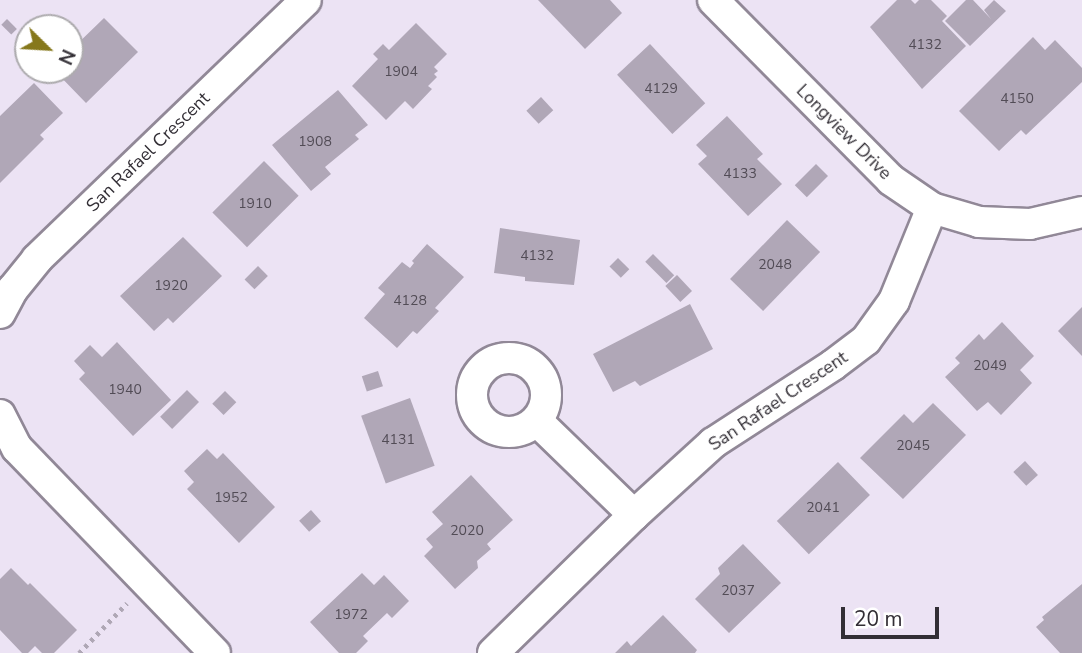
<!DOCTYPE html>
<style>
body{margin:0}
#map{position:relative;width:1082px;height:653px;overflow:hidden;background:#ece3f4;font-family:"Nunito Sans",sans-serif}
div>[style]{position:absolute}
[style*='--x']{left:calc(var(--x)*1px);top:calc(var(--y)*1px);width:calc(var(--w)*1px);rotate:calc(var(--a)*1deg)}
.building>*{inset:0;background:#b0a7b7;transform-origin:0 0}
.path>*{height:4.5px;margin-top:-2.25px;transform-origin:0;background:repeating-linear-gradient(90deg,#afa7b5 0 3.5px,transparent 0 8.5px)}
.roads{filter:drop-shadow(2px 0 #918897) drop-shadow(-2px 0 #918897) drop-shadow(0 2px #918897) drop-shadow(0 -2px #918897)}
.minor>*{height:30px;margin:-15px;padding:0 15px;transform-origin:15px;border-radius:15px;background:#fff}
.minor>.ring{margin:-15px;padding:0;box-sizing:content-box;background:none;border:30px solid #fff;border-radius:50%}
span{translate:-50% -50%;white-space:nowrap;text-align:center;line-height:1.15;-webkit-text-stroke:6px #fff;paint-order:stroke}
.number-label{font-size:14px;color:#524c56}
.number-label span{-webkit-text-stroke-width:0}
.street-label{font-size:18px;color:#322e35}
.north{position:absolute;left:14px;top:14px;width:70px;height:70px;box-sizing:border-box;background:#fff;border:2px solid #adabae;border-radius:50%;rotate:114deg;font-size:19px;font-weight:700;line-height:28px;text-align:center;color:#322e35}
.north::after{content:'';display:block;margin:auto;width:24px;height:32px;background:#86781c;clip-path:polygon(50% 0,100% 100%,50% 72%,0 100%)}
.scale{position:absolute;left:841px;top:607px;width:98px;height:32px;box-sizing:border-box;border:4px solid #322e35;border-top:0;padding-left:9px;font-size:21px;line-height:24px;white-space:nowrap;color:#322e35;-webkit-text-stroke:5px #fff;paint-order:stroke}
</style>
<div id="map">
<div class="building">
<i style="clip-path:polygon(538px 0,610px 0,622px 13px,585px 49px)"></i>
<i style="clip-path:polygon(897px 0,911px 0,915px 4px,919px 0,931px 0,947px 16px,942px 21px,966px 46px,922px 89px,870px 27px)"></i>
<i style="clip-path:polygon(966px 0,973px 0,991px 19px,984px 10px,994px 0,1006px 11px,970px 46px,945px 21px)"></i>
<i style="clip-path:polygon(104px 18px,138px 52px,86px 103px,54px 70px,70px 70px,70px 51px)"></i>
<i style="left:7px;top:19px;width:14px;height:8px;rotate:45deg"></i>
<i style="clip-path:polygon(416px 23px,447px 54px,434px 67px,438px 71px,434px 74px,437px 77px,428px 86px,432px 89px,413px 109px,405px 101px,386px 120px,352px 86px,378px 59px,373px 54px,383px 44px,389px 50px)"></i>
<i style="clip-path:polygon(1033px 37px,1045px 50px,1055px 40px,1082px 68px,1082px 82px,1026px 135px,1021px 130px,999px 151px,959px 111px)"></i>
<i style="left:650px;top:44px;width:81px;height:45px;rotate:47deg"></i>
<i style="clip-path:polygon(34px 83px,63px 113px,40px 135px,44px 139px,0 183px,0 116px)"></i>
<i style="clip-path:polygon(338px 90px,368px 125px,355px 135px,359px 139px,325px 167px,331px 174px,311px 191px,272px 145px)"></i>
<i style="left:541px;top:97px;width:18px;height:20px;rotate:47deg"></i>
<i style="clip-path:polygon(727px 116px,763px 154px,757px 159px,782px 184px,748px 216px,698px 164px,707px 156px,696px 145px)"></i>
<i style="left:264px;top:161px;width:49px;height:73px;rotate:45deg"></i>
<i style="left:816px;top:164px;width:17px;height:30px;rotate:45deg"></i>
<i style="left:787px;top:220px;width:46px;height:82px;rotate:44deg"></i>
<i style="clip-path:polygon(500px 228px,580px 240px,574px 285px,525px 281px,525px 277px,494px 273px)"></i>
<i style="clip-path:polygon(183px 237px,222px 276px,173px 323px,168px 318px,154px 331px,120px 296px)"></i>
<i style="clip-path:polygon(427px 244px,464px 277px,435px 308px,439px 311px,417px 334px,413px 331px,397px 348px,364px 318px,385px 294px,378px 288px,402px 262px,410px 268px,414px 263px,412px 261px)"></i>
<i style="left:653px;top:254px;width:30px;height:11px;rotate:45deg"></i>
<i style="left:618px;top:258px;width:16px;height:12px;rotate:45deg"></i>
<i style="left:258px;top:266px;width:14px;height:19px;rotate:45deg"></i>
<i style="left:677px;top:275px;width:22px;height:16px;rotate:47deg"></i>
<i style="clip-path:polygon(690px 304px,713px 349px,640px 386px,635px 381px,613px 392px,593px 354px)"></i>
<i style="clip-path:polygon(1082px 307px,1082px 356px,1058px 331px)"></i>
<i style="clip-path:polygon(1002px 322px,1034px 356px,1020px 370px,1032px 383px,1001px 415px,988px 402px,977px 411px,945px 377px,960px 363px,955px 358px,979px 334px,984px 340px)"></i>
<i style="clip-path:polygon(117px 342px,171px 400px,133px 436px,79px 379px,85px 373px,74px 361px,90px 345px,102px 357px)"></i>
<i style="left:378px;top:371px;width:16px;height:17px;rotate:72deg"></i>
<i style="left:187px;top:390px;width:17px;height:38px;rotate:45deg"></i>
<i style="left:225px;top:391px;width:16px;height:18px;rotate:45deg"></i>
<i style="left:410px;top:398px;width:72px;height:52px;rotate:70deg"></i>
<i style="clip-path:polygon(933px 403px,966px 435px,903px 499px,860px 458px,904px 414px,913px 423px)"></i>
<i style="clip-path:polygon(207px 449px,217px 459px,223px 453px,275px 507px,239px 543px,187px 489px,194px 482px,184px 471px)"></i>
<i style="left:1025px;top:461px;width:19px;height:16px;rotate:47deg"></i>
<i style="left:838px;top:462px;width:46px;height:85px;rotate:46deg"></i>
<i style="clip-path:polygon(471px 475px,513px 520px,487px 544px,491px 549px,477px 561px,478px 568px,455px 589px,424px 556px,433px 547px,426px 539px,443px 524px,432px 512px)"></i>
<i style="left:311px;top:510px;width:15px;height:16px;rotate:48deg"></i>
<i style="clip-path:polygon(743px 544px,781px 583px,729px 633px,695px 599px,720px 574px,718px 568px)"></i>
<i style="clip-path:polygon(11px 568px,28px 585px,30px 583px,77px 630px,54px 653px,42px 653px,35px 646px,28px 653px,22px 653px,0 630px,0 579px)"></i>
<i style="clip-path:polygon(362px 573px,374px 585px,384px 575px,409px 601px,392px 618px,387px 613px,363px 636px,368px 641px,356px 653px,339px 653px,310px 622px)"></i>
<i style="clip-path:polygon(1082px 584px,1082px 653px,1060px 653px,1036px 627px,1044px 620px,1042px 617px)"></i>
<i style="clip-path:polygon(663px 615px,697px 650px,695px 653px,615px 653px,627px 641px,631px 646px)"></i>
</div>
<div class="path">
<i style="--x:79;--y:653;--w:69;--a:-46.2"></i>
</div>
<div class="roads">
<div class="minor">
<i style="--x:713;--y:0;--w:253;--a:45.3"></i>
<i style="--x:891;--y:180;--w:50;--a:34.3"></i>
<i style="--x:932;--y:208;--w:49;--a:16.6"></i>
<i style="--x:979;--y:222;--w:51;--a:2.2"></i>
<i style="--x:1030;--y:224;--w:53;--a:-13"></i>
<i style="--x:0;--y:313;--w:27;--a:-62"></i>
<i style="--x:13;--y:289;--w:38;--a:-51"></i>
<i style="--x:37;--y:259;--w:373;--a:-43.9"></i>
<i class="ring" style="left:472px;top:358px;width:44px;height:44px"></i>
<i style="--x:0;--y:415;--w:37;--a:63"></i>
<i style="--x:17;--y:448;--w:285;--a:46"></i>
<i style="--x:537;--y:421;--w:135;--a:44.1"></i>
<i style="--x:493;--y:653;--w:197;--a:-44.4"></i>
<i style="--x:634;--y:515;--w:107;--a:-42.3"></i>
<i style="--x:713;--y:443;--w:143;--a:-33"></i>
<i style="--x:833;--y:365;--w:41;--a:-37.1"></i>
<i style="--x:866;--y:340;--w:48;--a:-54.3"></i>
<i style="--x:894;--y:301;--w:100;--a:-67.8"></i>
</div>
</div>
<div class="number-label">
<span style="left:925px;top:45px">4132</span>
<span style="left:401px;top:72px">1904</span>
<span style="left:661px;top:89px">4129</span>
<span style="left:1017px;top:99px">4150</span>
<span style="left:315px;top:142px">1908</span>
<span style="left:740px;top:174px">4133</span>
<span style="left:255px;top:204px">1910</span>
<span style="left:537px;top:256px">4132</span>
<span style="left:775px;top:265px">2048</span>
<span style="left:171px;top:286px">1920</span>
<span style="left:410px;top:301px">4128</span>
<span style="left:990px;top:366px">2049</span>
<span style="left:125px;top:390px">1940</span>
<span style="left:398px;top:440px">4131</span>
<span style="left:913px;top:446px">2045</span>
<span style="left:231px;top:498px">1952</span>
<span style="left:823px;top:508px">2041</span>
<span style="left:467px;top:531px">2020</span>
<span style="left:738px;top:591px">2037</span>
<span style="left:351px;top:615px">1972</span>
</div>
<div class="street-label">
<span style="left:844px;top:132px;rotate:45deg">Longview Drive</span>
<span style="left:148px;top:152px;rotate:-44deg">San Rafael Crescent</span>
<span style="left:778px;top:401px;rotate:-34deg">San Rafael Crescent</span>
</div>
<div class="north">N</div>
<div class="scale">20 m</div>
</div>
